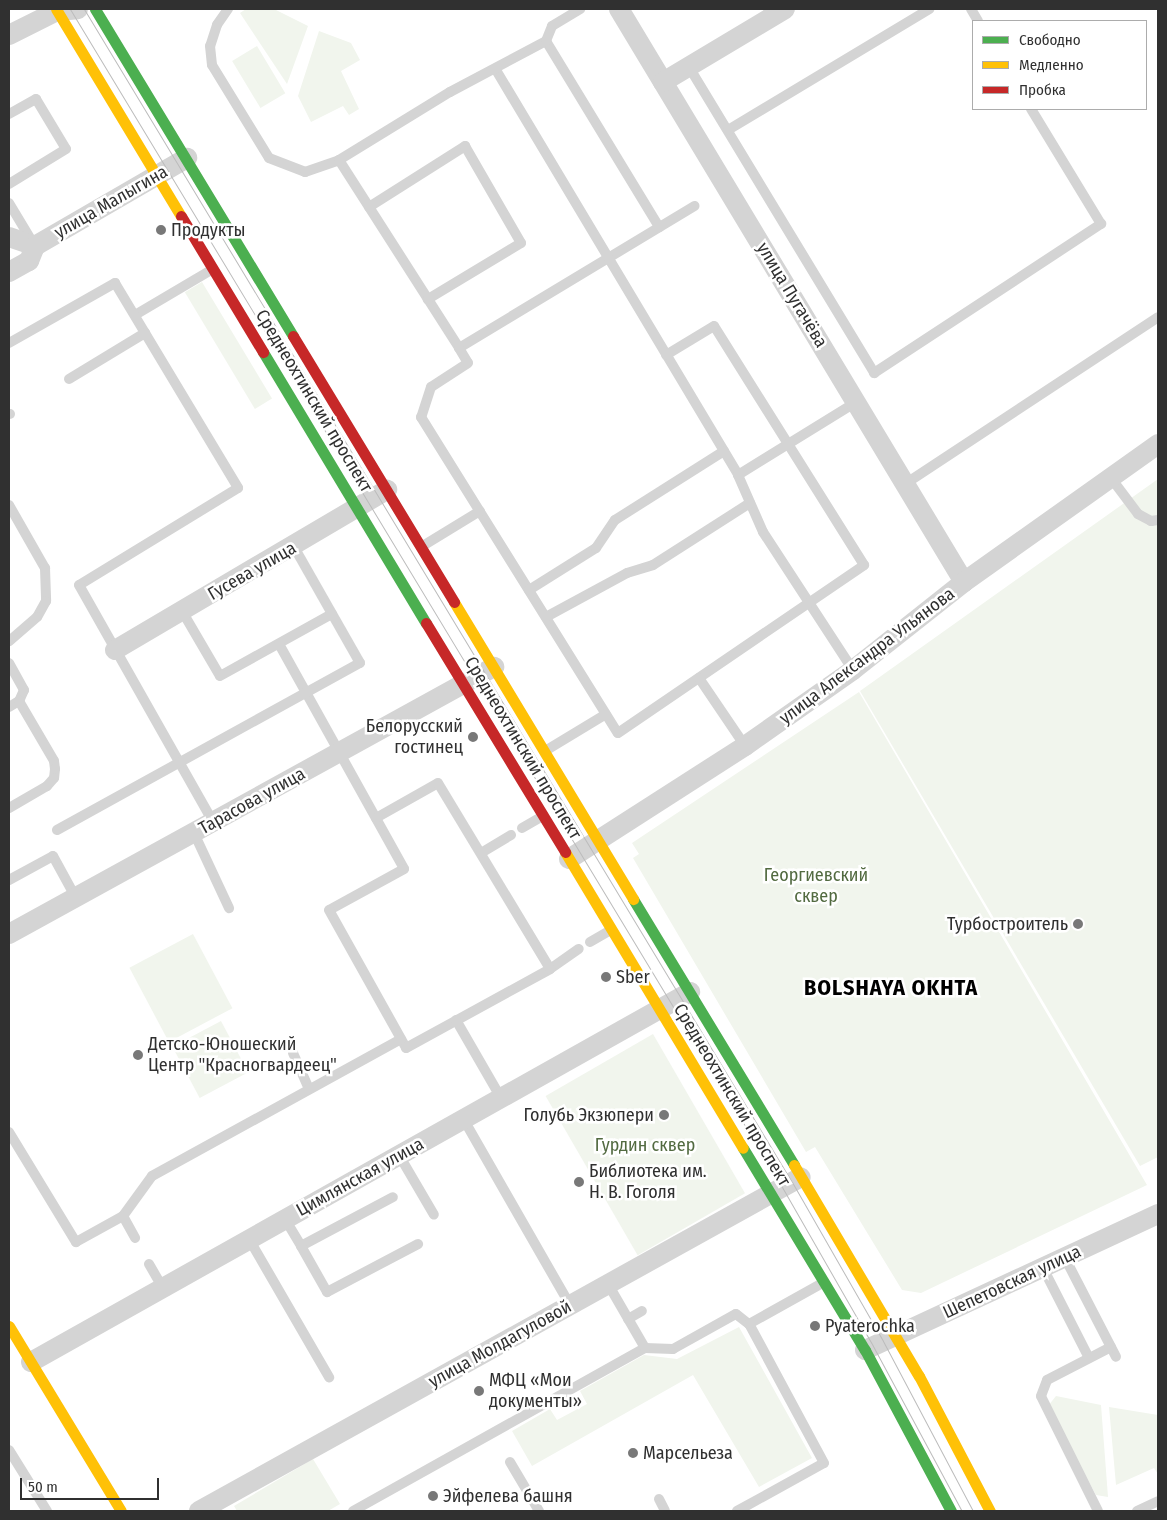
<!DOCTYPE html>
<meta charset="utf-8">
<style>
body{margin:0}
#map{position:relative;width:1167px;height:1520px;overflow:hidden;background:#fff;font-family:"Fira Sans Condensed",sans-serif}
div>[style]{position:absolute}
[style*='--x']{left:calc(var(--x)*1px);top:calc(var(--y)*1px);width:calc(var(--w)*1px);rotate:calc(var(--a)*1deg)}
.green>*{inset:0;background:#f1f5ed;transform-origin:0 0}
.lane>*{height:10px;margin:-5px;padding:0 5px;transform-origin:5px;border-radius:5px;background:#d4d4d4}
.street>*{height:20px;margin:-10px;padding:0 10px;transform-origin:10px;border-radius:10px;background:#d4d4d4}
.fast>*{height:11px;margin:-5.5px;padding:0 5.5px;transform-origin:5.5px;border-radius:5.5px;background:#4caf50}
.slow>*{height:11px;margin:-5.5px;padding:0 5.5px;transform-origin:5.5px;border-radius:5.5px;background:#ffc107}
.jam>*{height:11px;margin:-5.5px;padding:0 5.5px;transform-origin:5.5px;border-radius:5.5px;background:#c62828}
.tram>*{height:1px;margin:-0.5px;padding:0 0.5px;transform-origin:0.5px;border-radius:0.5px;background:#bcbcbc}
.dots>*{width:14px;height:14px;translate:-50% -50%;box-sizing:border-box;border:2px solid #fff;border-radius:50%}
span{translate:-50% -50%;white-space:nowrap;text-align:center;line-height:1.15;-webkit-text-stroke:5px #fff;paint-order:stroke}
.street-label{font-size:18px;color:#303030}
.poi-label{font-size:18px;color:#303030}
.left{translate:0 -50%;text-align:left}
.right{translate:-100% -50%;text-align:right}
.park-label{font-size:18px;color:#526a40}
.district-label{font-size:22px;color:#000;font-weight:700;letter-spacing:1px}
.frame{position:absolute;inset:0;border:10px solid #303030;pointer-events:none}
.legend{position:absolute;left:972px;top:20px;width:175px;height:90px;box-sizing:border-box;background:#fff;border:1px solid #acacac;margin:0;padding:6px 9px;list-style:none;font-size:15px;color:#303030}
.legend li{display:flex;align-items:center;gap:10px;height:25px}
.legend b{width:25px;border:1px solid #acacac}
.scale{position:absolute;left:20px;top:1478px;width:139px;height:22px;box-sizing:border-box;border:2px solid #303030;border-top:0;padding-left:6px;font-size:15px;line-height:18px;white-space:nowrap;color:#303030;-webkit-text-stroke:4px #fff;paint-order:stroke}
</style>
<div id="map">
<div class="green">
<i style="clip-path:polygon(246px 9px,274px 9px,308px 26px,287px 84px,240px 13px)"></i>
<i style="clip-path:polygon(319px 31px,351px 43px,360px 60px,341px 71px,359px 109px,349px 115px,343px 106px,311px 122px,298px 96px)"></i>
<i style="left:257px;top:46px;width:55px;height:29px;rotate:59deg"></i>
<i style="left:202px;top:282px;width:136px;height:20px;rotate:59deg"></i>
<i style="clip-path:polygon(1158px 479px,1158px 1157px,1140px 1166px,860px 691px)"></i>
<i style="clip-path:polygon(859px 692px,1147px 1185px,921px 1293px,902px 1290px,815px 1147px,806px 1152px,633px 858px,639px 854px,632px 843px)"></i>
<i style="left:193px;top:934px;width:84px;height:72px;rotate:62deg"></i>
<i style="left:221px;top:1021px;width:58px;height:55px;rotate:62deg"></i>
<i style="left:653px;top:1034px;width:184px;height:124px;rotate:60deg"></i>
<i style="clip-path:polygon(739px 1327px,812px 1458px,759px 1487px,693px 1375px,532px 1466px,512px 1431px,550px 1409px,557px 1420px,587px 1404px,580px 1391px,644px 1355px,677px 1359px)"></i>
<i style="clip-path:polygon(1056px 1396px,1101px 1405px,1108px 1497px,1096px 1495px,1048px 1406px)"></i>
<i style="clip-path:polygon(1109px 1407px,1158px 1415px,1158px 1474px,1154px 1468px,1116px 1485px)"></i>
<i style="clip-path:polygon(313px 1459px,340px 1504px,328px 1511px,237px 1511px,234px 1506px)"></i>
</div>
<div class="lane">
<i style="--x:228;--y:9;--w:19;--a:125"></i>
<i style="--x:217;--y:25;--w:22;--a:108"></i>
<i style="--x:210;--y:46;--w:19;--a:84"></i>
<i style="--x:212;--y:65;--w:109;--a:58.5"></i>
<i style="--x:269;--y:158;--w:39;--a:21"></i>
<i style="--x:305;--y:172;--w:36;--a:-19"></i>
<i style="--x:339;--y:160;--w:223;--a:57.4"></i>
<i style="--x:459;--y:348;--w:275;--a:-31.1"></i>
<i style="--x:971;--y:9;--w:14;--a:60"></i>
<i style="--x:546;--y:41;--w:218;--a:58.7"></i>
<i style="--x:689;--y:67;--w:358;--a:58.8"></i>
<i style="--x:874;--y:373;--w:272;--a:-33.3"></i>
<i style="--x:1101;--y:224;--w:135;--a:-121.3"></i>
<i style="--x:496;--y:70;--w:472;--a:59.1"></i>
<i style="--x:738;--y:475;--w:62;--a:66.3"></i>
<i style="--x:763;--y:532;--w:165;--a:56.9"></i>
<i style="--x:9;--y:114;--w:31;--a:-29"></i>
<i style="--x:36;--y:99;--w:58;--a:59"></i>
<i style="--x:66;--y:149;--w:67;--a:148.4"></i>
<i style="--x:728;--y:130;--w:235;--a:-31"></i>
<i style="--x:339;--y:160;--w:130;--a:-31.5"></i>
<i style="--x:450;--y:92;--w:109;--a:-28"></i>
<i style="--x:546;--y:41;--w:16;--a:-68"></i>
<i style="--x:552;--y:26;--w:33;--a:-31"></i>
<i style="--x:9;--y:203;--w:47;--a:59"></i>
<i style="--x:369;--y:207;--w:114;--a:-32.4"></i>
<i style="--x:465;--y:146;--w:112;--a:60"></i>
<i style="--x:521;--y:243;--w:109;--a:148.9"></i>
<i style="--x:135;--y:315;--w:88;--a:-30.6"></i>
<i style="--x:9;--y:343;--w:122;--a:-29.5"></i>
<i style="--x:115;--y:283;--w:239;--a:59"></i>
<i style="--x:238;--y:488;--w:186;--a:148.6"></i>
<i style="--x:79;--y:585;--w:272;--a:60.5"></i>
<i style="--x:459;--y:348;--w:17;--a:59"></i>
<i style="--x:468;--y:363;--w:44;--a:147"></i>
<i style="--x:431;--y:387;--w:32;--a:108"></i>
<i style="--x:421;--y:417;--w:372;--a:58.1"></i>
<i style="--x:618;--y:733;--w:298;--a:-34.3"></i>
<i style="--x:864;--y:565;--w:282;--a:-122.1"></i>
<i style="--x:714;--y:326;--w:56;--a:148.9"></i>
<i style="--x:69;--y:379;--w:89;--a:-31.2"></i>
<i style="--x:9;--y:414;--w:1;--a:0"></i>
<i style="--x:738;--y:475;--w:139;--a:-31.7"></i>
<i style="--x:1111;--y:478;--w:45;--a:53.1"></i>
<i style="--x:1138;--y:514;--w:15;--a:28"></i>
<i style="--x:1151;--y:521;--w:7;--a:-8"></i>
<i style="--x:905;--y:484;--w:303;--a:-33.4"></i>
<i style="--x:9;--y:505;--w:73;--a:60.3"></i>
<i style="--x:45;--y:568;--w:33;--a:88"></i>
<i style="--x:46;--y:601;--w:18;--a:119"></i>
<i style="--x:37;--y:617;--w:37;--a:139"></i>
<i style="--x:421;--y:547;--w:69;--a:-31.4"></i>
<i style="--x:529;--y:590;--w:79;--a:-32.1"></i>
<i style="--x:596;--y:548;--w:34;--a:-56"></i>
<i style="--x:615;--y:520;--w:129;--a:-32.3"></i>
<i style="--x:182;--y:611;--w:75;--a:59.7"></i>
<i style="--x:220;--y:676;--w:128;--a:-29"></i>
<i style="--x:546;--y:617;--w:92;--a:-28.5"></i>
<i style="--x:627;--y:573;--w:27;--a:-17"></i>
<i style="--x:653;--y:565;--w:115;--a:-32.6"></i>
<i style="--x:279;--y:644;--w:257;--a:60.9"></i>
<i style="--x:404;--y:869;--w:85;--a:151.3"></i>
<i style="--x:329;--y:910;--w:158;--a:60.8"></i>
<i style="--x:406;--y:1048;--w:164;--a:-28.7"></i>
<i style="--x:550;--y:969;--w:35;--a:-35"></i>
<i style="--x:9;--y:663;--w:31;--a:61"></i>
<i style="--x:24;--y:690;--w:12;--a:114"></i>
<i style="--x:699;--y:678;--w:82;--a:55.9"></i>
<i style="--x:9;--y:707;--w:12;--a:-31"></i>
<i style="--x:19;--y:701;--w:69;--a:59.7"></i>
<i style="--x:54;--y:761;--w:8;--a:83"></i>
<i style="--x:55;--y:769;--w:9;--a:96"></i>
<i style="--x:54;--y:778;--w:11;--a:131"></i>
<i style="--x:47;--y:786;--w:44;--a:149.9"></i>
<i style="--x:545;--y:751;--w:71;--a:-31.2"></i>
<i style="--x:376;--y:818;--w:71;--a:-29.4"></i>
<i style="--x:438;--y:783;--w:217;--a:58.9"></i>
<i style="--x:522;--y:828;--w:24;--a:-30"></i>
<i style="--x:57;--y:830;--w:346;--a:-28.9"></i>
<i style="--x:360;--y:663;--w:133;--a:-119.6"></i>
<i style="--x:194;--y:833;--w:83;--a:65"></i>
<i style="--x:481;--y:853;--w:35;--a:-31"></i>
<i style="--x:9;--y:880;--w:50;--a:-28.6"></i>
<i style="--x:53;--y:856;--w:48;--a:61.3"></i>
<i style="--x:590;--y:942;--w:24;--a:-30"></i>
<i style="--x:456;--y:1020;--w:90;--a:60"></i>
<i style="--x:293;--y:1053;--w:39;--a:66"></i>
<i style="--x:464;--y:1120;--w:213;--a:60.2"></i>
<i style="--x:9;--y:1132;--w:129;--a:58.7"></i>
<i style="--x:76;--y:1242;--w:54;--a:-29"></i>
<i style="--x:123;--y:1216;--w:49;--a:-54.1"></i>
<i style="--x:152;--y:1176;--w:284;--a:-28.8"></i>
<i style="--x:399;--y:1155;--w:69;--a:59.7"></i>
<i style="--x:123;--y:1216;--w:25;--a:61"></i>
<i style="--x:285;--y:1219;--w:31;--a:59"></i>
<i style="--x:301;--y:1246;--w:104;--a:-28"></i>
<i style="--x:249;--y:1239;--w:160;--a:59.9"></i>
<i style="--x:301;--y:1246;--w:53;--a:60.5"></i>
<i style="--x:327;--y:1292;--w:103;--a:-27.8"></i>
<i style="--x:1065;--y:1258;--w:111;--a:62.7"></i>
<i style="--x:149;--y:1264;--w:28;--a:60"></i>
<i style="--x:1043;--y:1268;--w:101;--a:62.9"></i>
<i style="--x:628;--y:1319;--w:16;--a:-30"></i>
<i style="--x:645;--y:1348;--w:28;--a:2"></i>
<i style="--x:673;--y:1349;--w:72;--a:-29.1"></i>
<i style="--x:736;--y:1314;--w:16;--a:38"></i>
<i style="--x:9;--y:1450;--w:72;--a:58.1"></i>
<i style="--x:510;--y:1462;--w:57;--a:59.4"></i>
<i style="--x:659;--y:1499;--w:13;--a:63"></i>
<i style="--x:353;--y:1511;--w:334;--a:-29.2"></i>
<i style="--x:645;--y:1348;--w:74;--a:-120"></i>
<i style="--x:737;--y:1511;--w:99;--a:-28.9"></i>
<i style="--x:824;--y:1463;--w:158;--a:-118.3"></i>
<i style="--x:749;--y:1324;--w:86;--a:-29.2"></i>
<i style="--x:1098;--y:1511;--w:128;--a:-116.4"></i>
<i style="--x:1041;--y:1396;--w:17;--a:-69"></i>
<i style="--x:1047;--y:1380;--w:72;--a:-27.3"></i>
<i style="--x:1137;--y:1511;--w:23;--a:-25"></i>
</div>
<div class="street">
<i style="--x:59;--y:9;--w:3;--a:135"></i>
<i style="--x:57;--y:11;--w:21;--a:-5"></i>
<i style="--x:619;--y:9;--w:669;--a:58.95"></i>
<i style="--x:9;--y:35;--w:54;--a:-26.6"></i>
<i style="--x:663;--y:82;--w:142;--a:-30.9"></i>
<i style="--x:9;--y:237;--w:28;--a:19"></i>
<i style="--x:9;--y:272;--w:23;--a:-29"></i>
<i style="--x:29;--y:261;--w:16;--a:-68"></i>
<i style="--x:35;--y:246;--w:176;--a:-30.1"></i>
<i style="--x:115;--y:650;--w:316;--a:-30.5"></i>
<i style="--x:569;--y:859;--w:209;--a:-32.7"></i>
<i style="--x:745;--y:746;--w:132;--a:-35.1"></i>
<i style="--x:853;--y:670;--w:142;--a:-38.4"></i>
<i style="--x:964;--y:582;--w:238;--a:-35.4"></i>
<i style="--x:9;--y:934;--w:554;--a:-28.83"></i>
<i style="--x:865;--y:1350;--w:323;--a:-24.9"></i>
<i style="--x:31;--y:1362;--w:756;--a:-29.31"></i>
<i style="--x:199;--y:1511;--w:688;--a:-29.02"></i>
</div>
<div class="fast">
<i style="--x:95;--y:9;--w:382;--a:58.8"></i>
<i style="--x:263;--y:352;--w:316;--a:59"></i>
<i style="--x:633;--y:899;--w:311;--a:58.8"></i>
<i style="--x:743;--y:1148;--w:236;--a:58.9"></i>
<i style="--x:865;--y:1350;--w:183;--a:61.9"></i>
</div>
<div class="slow">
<i style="--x:56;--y:9;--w:242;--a:58.9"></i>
<i style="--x:454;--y:602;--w:347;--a:58.9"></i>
<i style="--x:565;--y:852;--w:345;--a:59"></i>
<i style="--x:794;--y:1165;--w:245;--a:59.4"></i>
<i style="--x:919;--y:1376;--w:153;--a:62.3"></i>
<i style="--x:9;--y:1326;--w:216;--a:58.8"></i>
</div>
<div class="jam">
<i style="--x:181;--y:216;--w:159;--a:58.9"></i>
<i style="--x:293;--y:336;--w:311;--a:58.8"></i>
<i style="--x:426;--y:623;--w:268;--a:58.7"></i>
</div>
<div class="tram">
<i style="--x:70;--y:9;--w:1376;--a:58.85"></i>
<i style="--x:782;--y:1187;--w:183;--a:60.2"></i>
<i style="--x:873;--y:1346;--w:187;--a:61.7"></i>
<i style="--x:84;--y:9;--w:1370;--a:58.89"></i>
<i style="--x:792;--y:1182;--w:183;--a:60.2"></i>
<i style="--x:883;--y:1341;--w:192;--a:62.1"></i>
</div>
<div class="dots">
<i style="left:161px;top:230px;background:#787878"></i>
<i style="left:473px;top:737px;background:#787878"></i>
<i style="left:1078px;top:924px;background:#787878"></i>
<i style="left:606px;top:977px;background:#787878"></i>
<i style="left:138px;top:1055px;background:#787878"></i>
<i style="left:664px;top:1115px;background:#787878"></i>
<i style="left:579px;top:1182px;background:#787878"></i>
<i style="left:815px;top:1326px;background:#787878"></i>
<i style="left:479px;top:1391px;background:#787878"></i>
<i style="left:633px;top:1453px;background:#787878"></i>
<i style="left:433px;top:1496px;background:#787878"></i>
</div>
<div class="street-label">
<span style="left:111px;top:202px;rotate:-30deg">улица Малыгина</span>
<span style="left:792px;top:295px;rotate:59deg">улица Пугачёва</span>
<span style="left:314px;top:401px;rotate:59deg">Среднеохтинский проспект</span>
<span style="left:252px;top:571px;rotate:-30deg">Гусева улица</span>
<span style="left:867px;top:656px;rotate:-37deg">улица Александра Ульянова</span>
<span style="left:523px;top:748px;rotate:59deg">Среднеохтинский проспект</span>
<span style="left:252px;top:801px;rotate:-29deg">Тарасова улица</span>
<span style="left:732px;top:1095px;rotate:59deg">Среднеохтинский проспект</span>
<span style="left:360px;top:1177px;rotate:-29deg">Цимлянская улица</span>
<span style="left:1012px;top:1282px;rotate:-25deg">Шепетовская улица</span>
<span style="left:500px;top:1344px;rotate:-29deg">улица Молдагуловой</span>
</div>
<div class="poi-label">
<span class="left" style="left:171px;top:230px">Продукты</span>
<span class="right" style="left:463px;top:737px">Белорусский<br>гостинец</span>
<span class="right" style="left:1068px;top:924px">Турбостроитель</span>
<span class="left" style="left:616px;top:977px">Sber</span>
<span class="left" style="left:148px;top:1055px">Детско-Юношеский<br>Центр "Красногвардеец"</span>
<span class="right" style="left:654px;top:1115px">Голубь Экзюпери</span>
<span class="left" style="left:589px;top:1182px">Библиотека им.<br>Н. В. Гоголя</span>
<span class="left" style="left:825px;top:1326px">Pyaterochka</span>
<span class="left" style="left:489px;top:1391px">МФЦ «Мои<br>документы»</span>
<span class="left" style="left:643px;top:1453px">Марсельеза</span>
<span class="left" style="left:443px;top:1496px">Эйфелева башня</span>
</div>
<div class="park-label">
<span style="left:816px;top:886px">Георгиевский<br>сквер</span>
<span style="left:645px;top:1145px">Гурдин сквер</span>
</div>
<div class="district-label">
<span style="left:891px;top:988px">BOLSHAYA OKHTA</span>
</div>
<div class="frame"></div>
<ul class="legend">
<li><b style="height:6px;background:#4caf50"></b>Свободно</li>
<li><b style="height:6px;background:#ffc107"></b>Медленно</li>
<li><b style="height:6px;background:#c62828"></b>Пробка</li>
</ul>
<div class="scale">50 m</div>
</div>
